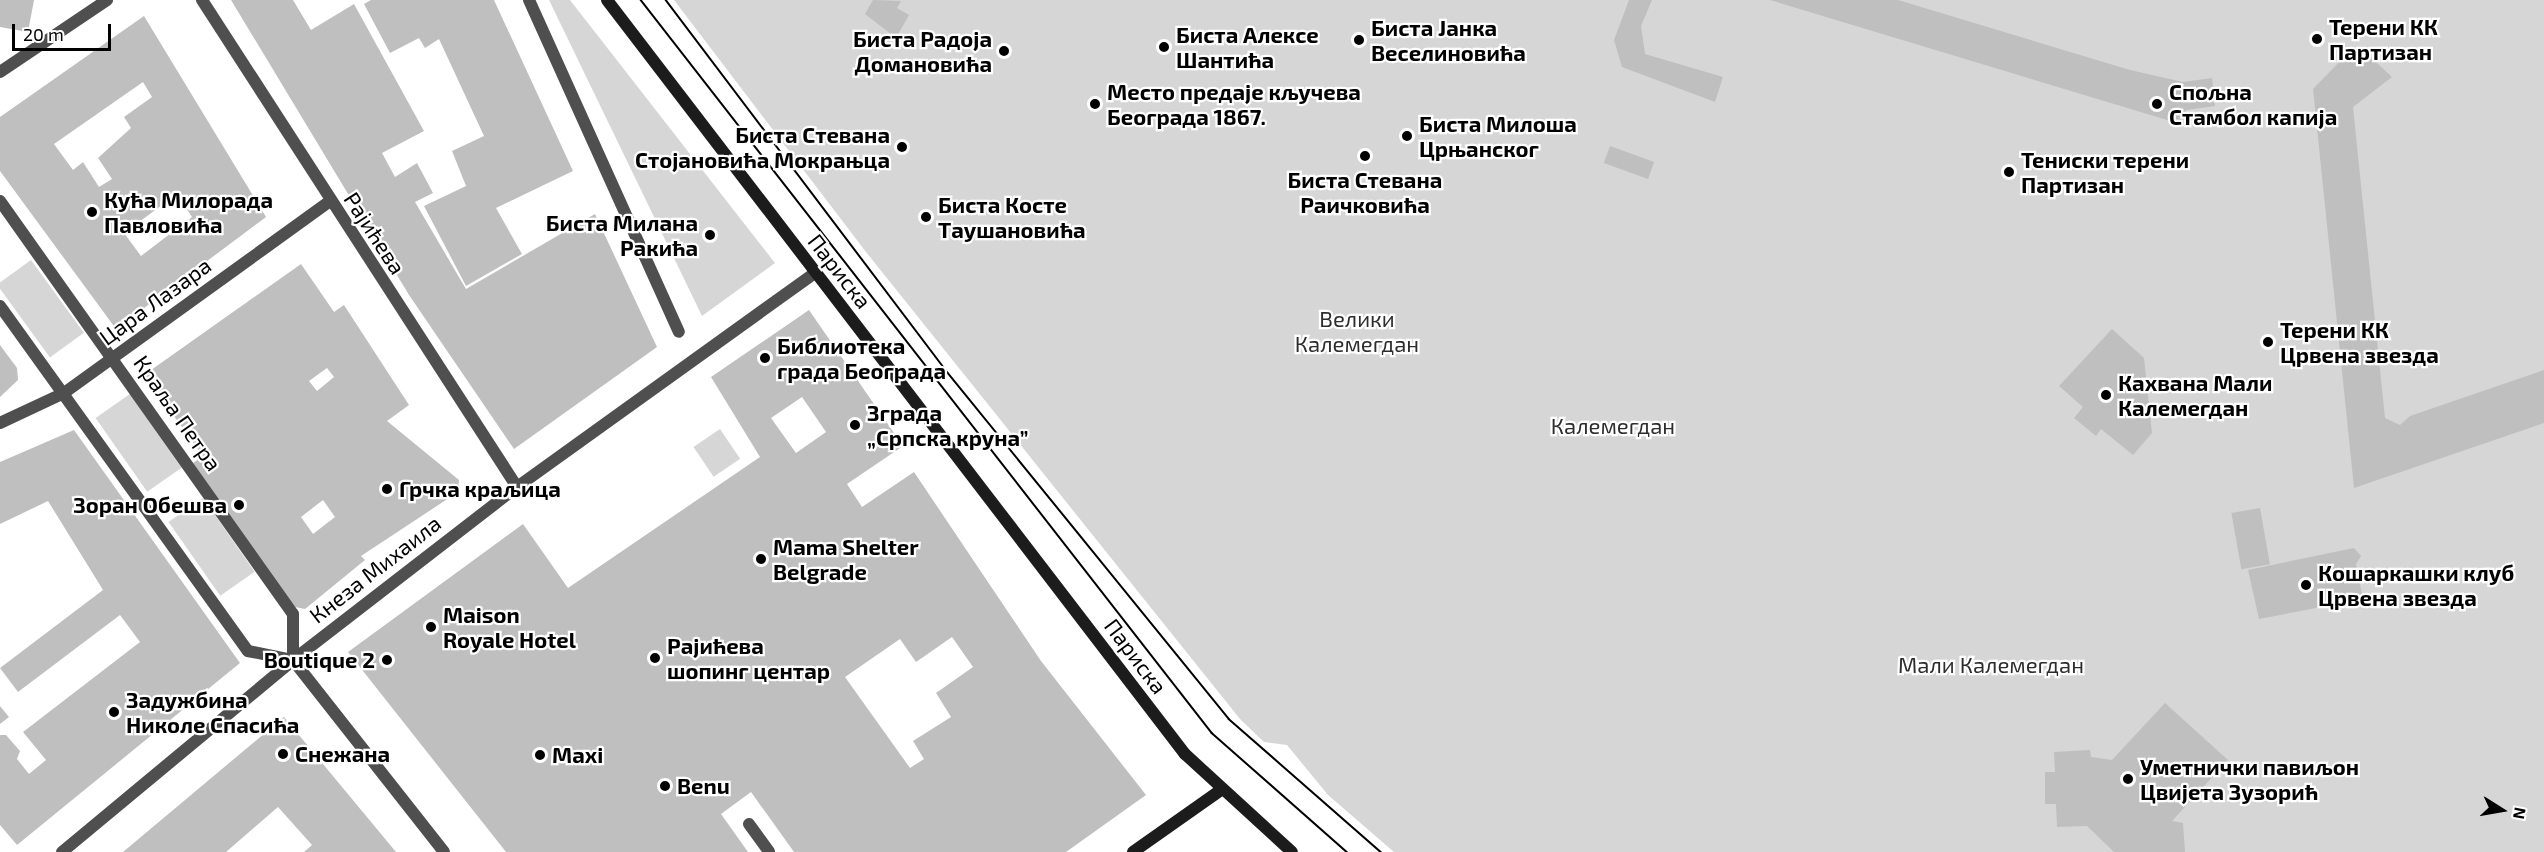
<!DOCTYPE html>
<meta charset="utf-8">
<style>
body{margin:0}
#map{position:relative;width:2544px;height:852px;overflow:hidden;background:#fff;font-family:"Exo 2",sans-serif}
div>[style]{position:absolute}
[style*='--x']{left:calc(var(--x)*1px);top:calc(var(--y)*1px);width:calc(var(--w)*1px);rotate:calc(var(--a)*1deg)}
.green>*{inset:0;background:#d6d6d6;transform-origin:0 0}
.building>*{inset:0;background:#bfbfbf;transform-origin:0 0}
.street>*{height:12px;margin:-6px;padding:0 6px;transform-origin:6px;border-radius:6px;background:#4f4f4f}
.secondary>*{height:12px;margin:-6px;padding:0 6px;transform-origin:6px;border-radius:6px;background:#1c1c1c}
.tram>*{height:1.5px;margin:-0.75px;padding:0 0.75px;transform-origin:0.75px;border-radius:0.75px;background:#000}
.dots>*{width:16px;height:16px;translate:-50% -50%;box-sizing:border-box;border:3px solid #fff;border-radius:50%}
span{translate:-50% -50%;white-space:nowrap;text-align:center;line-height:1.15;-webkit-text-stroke:4.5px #fff;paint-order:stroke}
.poi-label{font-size:22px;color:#000;font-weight:700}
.left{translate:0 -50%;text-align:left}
.right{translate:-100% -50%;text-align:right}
.street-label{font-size:22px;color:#000}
.park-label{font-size:22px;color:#2d2d2d}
.north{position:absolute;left:2472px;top:780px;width:60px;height:60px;-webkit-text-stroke:4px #fff;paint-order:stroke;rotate:101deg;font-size:16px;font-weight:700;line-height:24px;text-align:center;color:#000}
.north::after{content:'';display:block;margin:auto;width:21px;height:27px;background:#000;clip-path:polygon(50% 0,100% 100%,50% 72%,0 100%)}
.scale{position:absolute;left:12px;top:24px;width:99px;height:27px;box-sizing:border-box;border:3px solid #000;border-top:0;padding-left:8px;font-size:18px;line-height:21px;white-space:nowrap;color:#000;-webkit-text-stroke:4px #fff;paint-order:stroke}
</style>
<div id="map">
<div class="green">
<i style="clip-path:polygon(549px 0,570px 0,775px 263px,702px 316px)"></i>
<i style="clip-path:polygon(674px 0,2544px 0,2544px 852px,1394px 852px,1328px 795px,1287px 745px,1264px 742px,1240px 719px,866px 252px)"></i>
<i style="left:31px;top:260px;width:90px;height:42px;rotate:54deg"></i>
<i style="left:130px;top:394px;width:90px;height:42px;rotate:55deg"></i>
<i style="left:720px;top:429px;width:36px;height:32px;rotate:56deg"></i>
<i style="left:203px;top:498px;width:90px;height:42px;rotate:55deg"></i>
</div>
<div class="building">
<i style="clip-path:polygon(0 0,34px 0,28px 32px,0 27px)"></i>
<i style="clip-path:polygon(231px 0,293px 0,311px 30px,354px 4px,424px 131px,382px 153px,395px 177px,417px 163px,433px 193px,415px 202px,466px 289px,595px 214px,657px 347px,514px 449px,409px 295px)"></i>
<i style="clip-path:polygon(371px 0,494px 0,573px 171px,496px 208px,522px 254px,466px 286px,424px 206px,466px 186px,452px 151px,484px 136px,439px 39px,425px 48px,419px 38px,390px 53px,364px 4px)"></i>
<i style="clip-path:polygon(873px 0,901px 1px,897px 8px,909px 15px,896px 38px,865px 14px)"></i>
<i style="clip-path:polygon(1629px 0,1652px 0,1641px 26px,1645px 54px,1723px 77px,1715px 102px,1622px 67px,1614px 40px)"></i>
<i style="clip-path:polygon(1770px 0,1898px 0,2130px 70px,2183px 82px,2212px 78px,2215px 106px,2186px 110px,2187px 126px)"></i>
<i style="clip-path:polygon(evenodd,144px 16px,266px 217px,116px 329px,0 171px,0 117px,144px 16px,143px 82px,152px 97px,124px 117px,131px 128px,98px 158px,112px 179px,99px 187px,83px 162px,73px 170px,54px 144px,143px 82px,144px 16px,177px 194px,192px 217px,141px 256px,124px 233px,177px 194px)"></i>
<i style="clip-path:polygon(2364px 51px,2392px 77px,2353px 107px,2385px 418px,2400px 425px,2410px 416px,2544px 370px,2544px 423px,2354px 488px,2313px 89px,2345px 56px)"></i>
<i style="left:1610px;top:146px;width:47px;height:18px;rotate:20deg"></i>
<i style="clip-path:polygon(evenodd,301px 264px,334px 312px,344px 305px,409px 405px,387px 421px,459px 480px,458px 492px,361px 556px,365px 560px,305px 609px,295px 607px,238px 532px,193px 463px,203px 456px,144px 375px,301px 264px,327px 368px,334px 377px,317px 391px,309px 381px,327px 368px,301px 264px,323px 500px,335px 517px,313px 534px,301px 517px,323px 500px)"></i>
<i style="clip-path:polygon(evenodd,809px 310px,903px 446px,847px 484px,862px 507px,914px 472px,1041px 661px,1146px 795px,1066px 852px,794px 852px,751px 792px,721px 814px,748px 852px,506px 852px,348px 652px,523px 524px,568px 588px,760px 457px,711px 377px,809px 310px,802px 397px,826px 432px,796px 453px,771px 418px,802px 397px,809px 310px,952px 637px,973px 667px,936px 693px,951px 717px,913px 741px,924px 759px,910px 768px,845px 677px,900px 639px,916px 662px,952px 637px)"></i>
<i style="clip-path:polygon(2112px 329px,2144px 358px,2152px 433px,2133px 455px,2101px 429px,2096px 436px,2074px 418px,2083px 407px,2059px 386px)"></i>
<i style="clip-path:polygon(0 345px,17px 368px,18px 380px,0 397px)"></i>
<i style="clip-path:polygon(74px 430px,240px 663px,17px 845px,0 825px,0 735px,6px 735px,20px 751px,17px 759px,29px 774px,46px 760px,23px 732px,140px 642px,120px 615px,18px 692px,0 668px,103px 590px,48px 501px,0 524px,0 462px)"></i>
<i style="left:2260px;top:508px;width:57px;height:29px;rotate:80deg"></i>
<i style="clip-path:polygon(2354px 548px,2361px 556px,2356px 564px,2363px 599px,2259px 619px,2248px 570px)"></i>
<i style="clip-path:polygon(2165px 703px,2228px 760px,2172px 821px,2183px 823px,2185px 852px,2114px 852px,2087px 826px,2057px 827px,2056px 804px,2045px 804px,2045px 772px,2055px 772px,2054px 752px,2090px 750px,2091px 757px,2112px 760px)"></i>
<i style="clip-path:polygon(0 706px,9px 717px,0 724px)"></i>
<i style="clip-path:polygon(284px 717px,396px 852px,304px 852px,312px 845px,278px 807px,226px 852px,123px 852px)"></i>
</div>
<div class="street">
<i style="--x:202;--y:0;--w:580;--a:57.1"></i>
<i style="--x:529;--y:0;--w:364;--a:65.7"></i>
<i style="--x:0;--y:72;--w:129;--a:-33.9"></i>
<i style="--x:0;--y:201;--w:506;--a:54.65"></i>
<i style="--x:293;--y:614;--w:46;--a:90"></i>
<i style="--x:293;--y:660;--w:244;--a:51.8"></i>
<i style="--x:0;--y:306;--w:425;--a:54.3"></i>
<i style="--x:248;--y:651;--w:46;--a:11.3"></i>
<i style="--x:0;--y:423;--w:71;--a:-25.1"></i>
<i style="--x:64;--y:393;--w:327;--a:-35.8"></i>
<i style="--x:749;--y:824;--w:34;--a:54"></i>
<i style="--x:62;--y:852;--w:300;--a:-39.7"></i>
<i style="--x:293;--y:660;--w:283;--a:-37.7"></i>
<i style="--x:517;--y:487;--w:367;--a:-35.7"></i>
</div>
<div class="secondary">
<i style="--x:607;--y:0;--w:950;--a:52.53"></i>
<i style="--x:1185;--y:754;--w:145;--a:42.5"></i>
<i style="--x:1133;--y:852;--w:108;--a:-35.2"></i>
</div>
<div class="tram">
<i style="--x:641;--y:0;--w:929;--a:52.08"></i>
<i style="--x:1212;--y:733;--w:180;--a:41.4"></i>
<i style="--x:666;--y:0;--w:461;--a:52.9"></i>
<i style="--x:944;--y:368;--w:452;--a:50.9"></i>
<i style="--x:1229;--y:719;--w:202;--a:41.2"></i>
</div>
<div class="dots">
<i style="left:2317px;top:39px;background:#000"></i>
<i style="left:1359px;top:40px;background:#000"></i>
<i style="left:1164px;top:47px;background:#000"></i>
<i style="left:1004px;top:51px;background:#000"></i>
<i style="left:1095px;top:104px;background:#000"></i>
<i style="left:2157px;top:104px;background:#000"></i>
<i style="left:1407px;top:136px;background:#000"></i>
<i style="left:902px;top:147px;background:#000"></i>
<i style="left:1365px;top:156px;background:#000"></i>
<i style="left:2009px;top:172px;background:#000"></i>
<i style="left:92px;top:212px;background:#000"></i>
<i style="left:926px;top:217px;background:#000"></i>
<i style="left:710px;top:235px;background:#000"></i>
<i style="left:2268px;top:342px;background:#000"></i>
<i style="left:765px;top:358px;background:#000"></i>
<i style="left:2106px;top:395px;background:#000"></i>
<i style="left:855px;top:425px;background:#000"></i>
<i style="left:387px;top:489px;background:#000"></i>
<i style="left:239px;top:505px;background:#000"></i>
<i style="left:761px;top:559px;background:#000"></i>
<i style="left:2306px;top:585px;background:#000"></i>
<i style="left:431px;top:627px;background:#000"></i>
<i style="left:655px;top:658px;background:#000"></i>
<i style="left:387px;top:660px;background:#000"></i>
<i style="left:114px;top:712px;background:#000"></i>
<i style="left:283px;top:754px;background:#000"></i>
<i style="left:540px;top:755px;background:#000"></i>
<i style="left:2128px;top:779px;background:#000"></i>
<i style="left:665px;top:786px;background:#000"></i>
</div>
<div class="poi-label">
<span class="left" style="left:2329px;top:39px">Терени КК<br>Партизан</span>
<span class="left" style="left:1371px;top:40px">Биста Јанка<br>Веселиновића</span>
<span class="left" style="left:1176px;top:47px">Биста Алексе<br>Шантића</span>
<span class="right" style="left:992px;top:51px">Биста Радоја<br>Домановића</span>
<span class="left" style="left:1107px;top:104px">Место предаје кључева<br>Београда 1867.</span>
<span class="left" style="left:2169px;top:104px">Спољна<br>Стамбол капија</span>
<span class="left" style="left:1419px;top:136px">Биста Милоша<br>Црњанског</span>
<span class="right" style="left:890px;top:147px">Биста Стевана<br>Стојановића Мокрањца</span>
<span class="left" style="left:2021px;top:172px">Тениски терени<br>Партизан</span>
<span style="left:1365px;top:192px">Биста Стевана<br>Раичковића</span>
<span class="left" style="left:104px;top:212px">Кућа Милорада<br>Павловића</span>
<span class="left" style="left:938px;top:217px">Биста Косте<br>Таушановића</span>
<span class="right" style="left:698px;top:235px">Биста Милана<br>Ракића</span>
<span class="left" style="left:2280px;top:342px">Терени КК<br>Црвена звезда</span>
<span class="left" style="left:777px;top:358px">Библиотека<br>града Београда</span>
<span class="left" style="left:2118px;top:395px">Кахвана Мали<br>Калемегдан</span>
<span class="left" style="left:867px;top:425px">Зграда<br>„Српска круна”</span>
<span class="left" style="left:399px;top:489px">Грчка краљица</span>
<span class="right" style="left:227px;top:505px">Зоран Обешва</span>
<span class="left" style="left:773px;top:559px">Mama Shelter<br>Belgrade</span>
<span class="left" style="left:2318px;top:585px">Кошаркашки клуб<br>Црвена звезда</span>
<span class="left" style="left:443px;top:627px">Maison<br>Royale Hotel</span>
<span class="left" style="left:667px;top:658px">Рајићева<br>шопинг центар</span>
<span class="right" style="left:375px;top:660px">Boutique 2</span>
<span class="left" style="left:126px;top:712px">Задужбина<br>Николе Спасића</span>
<span class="left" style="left:295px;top:754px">Снежана</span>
<span class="left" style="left:552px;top:755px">Maxi</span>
<span class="left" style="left:2140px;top:779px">Уметнички павиљон<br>Цвијета Зузорић</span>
<span class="left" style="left:677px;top:786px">Benu</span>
</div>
<div class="street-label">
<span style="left:375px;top:233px;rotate:57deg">Рајићева</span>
<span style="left:840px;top:271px;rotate:52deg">Париска</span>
<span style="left:155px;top:301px;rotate:-36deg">Цара Лазара</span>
<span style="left:178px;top:413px;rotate:55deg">Краља Петра</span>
<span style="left:375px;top:569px;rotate:-38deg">Кнеза Михаила</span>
<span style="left:1136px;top:656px;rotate:53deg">Париска</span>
</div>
<div class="park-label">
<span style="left:1357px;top:331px">Велики<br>Калемегдан</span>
<span style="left:1613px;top:426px">Калемегдан</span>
<span style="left:1991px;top:665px">Мали Калемегдан</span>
</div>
<div class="north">N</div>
<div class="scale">20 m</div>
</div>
